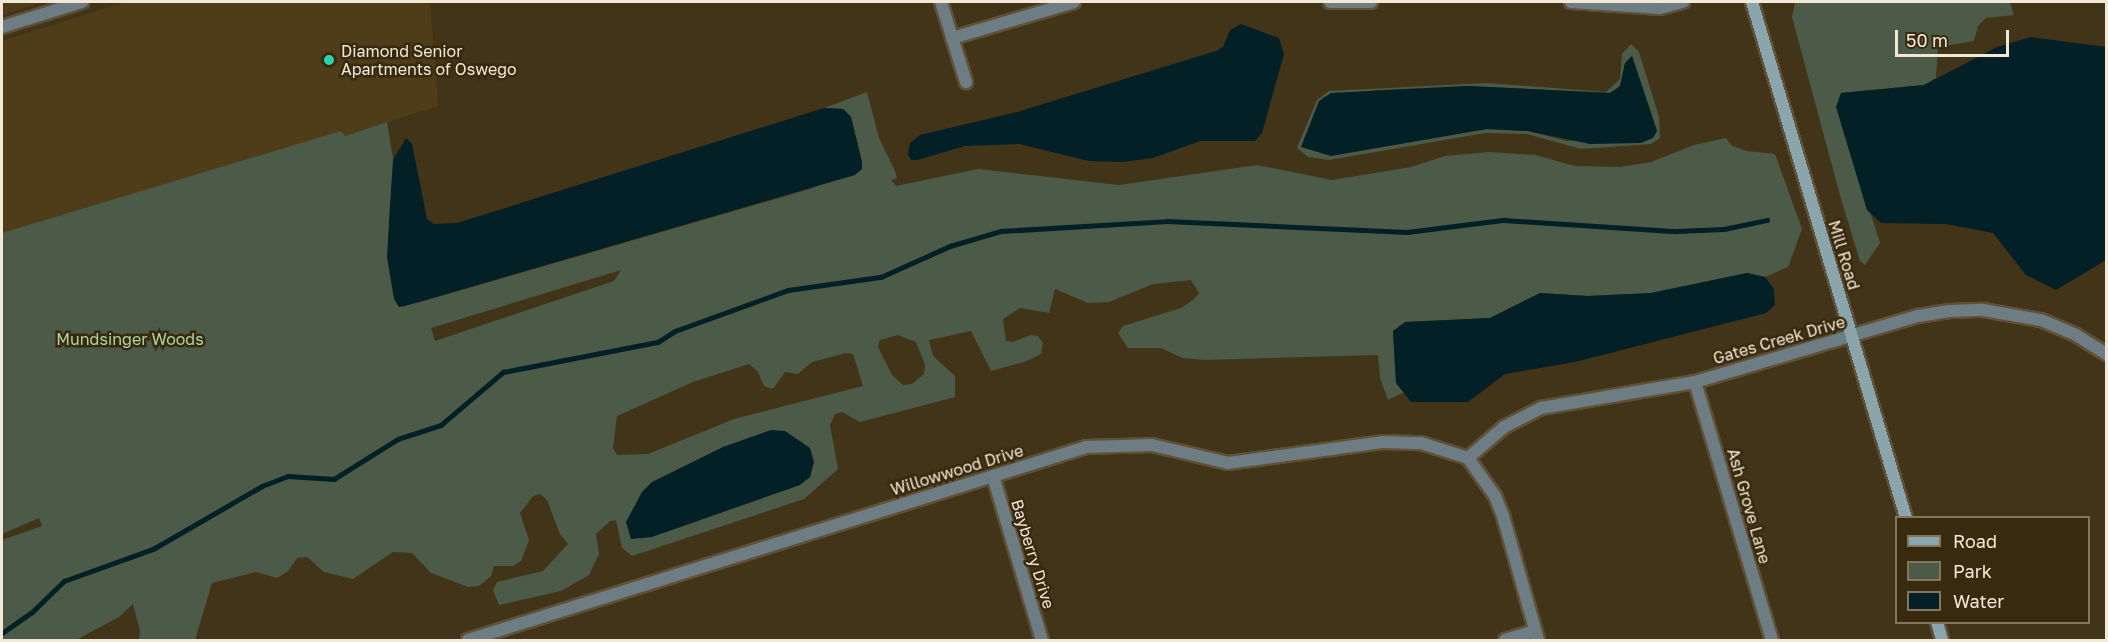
<!DOCTYPE html>
<style>
body{margin:0}
#map{position:relative;width:2108px;height:642px;overflow:hidden;background:#423419;font-family:"Golos Text",sans-serif}
div>[style]{position:absolute}
[style*='--x']{left:calc(var(--x)*1px);top:calc(var(--y)*1px);width:calc(var(--w)*1px);rotate:calc(var(--a)*1deg)}
.built>*{inset:0;background:#4f3d1a}
.green>*{inset:0;background:#4b5b48}
.water>*{inset:0;background:#022025}
.stream>*{height:4.5px;margin:-2.25px;padding:0 2.25px;transform-origin:2.25px;border-radius:2.25px;background:#022025}
.roads{filter:drop-shadow(2px 0 #5e5138) drop-shadow(-2px 0 #5e5138) drop-shadow(0 2px #5e5138) drop-shadow(0 -2px #5e5138)}
.street>*{height:12px;margin:-6px;padding:0 6px;transform-origin:6px;border-radius:6px;background:#6d7d83}
.secondary>*{height:12px;margin:-6px;padding:0 6px;transform-origin:6px;border-radius:6px;background:#8ba5ad}
.dots>*{width:16px;height:16px;translate:-50% -50%;box-sizing:border-box;border:3px solid #382a0e;border-radius:50%}
span{translate:-50% -50%;white-space:nowrap;text-align:center;line-height:1.15;-webkit-text-stroke:5px #382a0e;paint-order:stroke}
.poi-label{font-size:16px;color:#f1e8d8}
.left{translate:0 -50%;text-align:left}
.street-label{font-size:16px;color:#f1e8d8}
.park-label{font-size:16px;color:#add4a5}
.frame{position:absolute;inset:0;border:3px solid #f1e8d8;pointer-events:none}
.legend{position:absolute;left:1895px;top:516px;width:195px;height:108px;box-sizing:border-box;background:#382a0e;border:2px solid #82765f;margin:0;padding:8px 10px;list-style:none;font-size:18px;color:#f1e8d8}
.legend li{display:flex;align-items:center;gap:12px;height:30px}
.legend b{width:30px;border:2px solid #82765f}
.scale{position:absolute;left:1895px;top:30px;width:114px;height:27px;box-sizing:border-box;border:3px solid #f1e8d8;border-top:0;padding-left:8px;font-size:18px;line-height:21px;white-space:nowrap;color:#f1e8d8;-webkit-text-stroke:4px #382a0e;paint-order:stroke}
</style>
<div id="map">
<div class="built">
<i style="clip-path:polygon(2px 2px,43px 2px,2px 15px)"></i>
<i style="clip-path:polygon(125px 2px,430px 2px,438px 106px,2px 245px,2px 41px)"></i>
</div>
<div class="green">
<i style="clip-path:polygon(1795px 2px,2010px 2px,2014px 15px,1986px 18px,1978px 26px,1974px 41px,1938px 47px,1936px 78px,1924px 85px,1841px 93px,1837px 107px,1880px 243px,1865px 265px,1860px 261px,1841px 199px,1792px 17px)"></i>
<i style="clip-path:polygon(evenodd,1631px 44px,1639px 52px,1659px 117px,1660px 138px,1651px 144px,1581px 149px,1527px 134px,1485px 133px,1329px 160px,1308px 157px,1297px 148px,1317px 100px,1329px 91px,1486px 83px,1606px 92px,1620px 79px,1622px 54px,1631px 44px,1632px 56px,1657px 131px,1567px 141px,1528px 131px,1487px 129px,1369px 148px,1323px 97px,1377px 90px,1468px 86px,1610px 93px,1620px 86px,1625px 63px,1632px 56px)"></i>
<i style="clip-path:polygon(evenodd,867px 92px,879px 138px,895px 171px,897px 178px,891px 180px,896px 186px,978px 169px,1119px 185px,1257px 165px,1332px 180px,1411px 167px,1445px 156px,1490px 152px,1535px 155px,1575px 166px,1620px 167px,1651px 162px,1694px 145px,1726px 138px,1732px 146px,1747px 151px,1775px 154px,1802px 229px,1788px 267px,1765px 277px,1747px 273px,1651px 293px,1588px 296px,1540px 293px,1490px 318px,1405px 322px,1393px 332px,1396px 383px,1404px 392px,1388px 400px,1380px 378px,1378px 355px,1205px 360px,1183px 358px,1161px 348px,1128px 348px,1118px 333px,1123px 326px,1181px 308px,1193px 300px,1199px 293px,1191px 280px,1153px 284px,1109px 302px,1088px 303px,1055px 289px,1049px 313px,1020px 308px,1003px 319px,1006px 341px,1012px 342px,1031px 335px,1038px 336px,1043px 343px,1041px 354px,1027px 361px,991px 371px,971px 331px,929px 340px,933px 356px,955px 376px,955px 397px,860px 422px,842px 412px,835px 414px,830px 425px,838px 469px,804px 499px,632px 556px,622px 548px,616px 520px,610px 521px,596px 534px,599px 554px,589px 575px,561px 591px,499px 605px,493px 590px,497px 582px,543px 571px,568px 544px,560px 534px,547px 500px,540px 494px,533px 496px,520px 513px,529px 540px,521px 561px,513px 566px,494px 566px,491px 576px,479px 586px,468px 587px,431px 573px,412px 553px,393px 552px,353px 579px,324px 572px,307px 557px,297px 558px,288px 571px,277px 578px,256px 572px,212px 583px,195px 640px,139px 640px,140px 631px,133px 604px,119px 617px,76px 640px,2px 640px,2px 540px,42px 526px,39px 518px,2px 534px,2px 233px,341px 131px,345px 136px,387px 122px,417px 303px,810px 189px,862px 162px,851px 117px,843px 109px,824px 108px,867px 92px,621px 270px,614px 281px,435px 341px,431px 328px,621px 270px,867px 92px,898px 335px,916px 342px,925px 365px,924px 374px,912px 384px,903px 385px,892px 375px,878px 347px,880px 340px,898px 335px,867px 92px,846px 353px,853px 354px,863px 386px,734px 419px,648px 454px,617px 455px,613px 448px,617px 416px,693px 382px,749px 364px,758px 372px,764px 386px,773px 389px,785px 372px,798px 374px,812px 362px,846px 353px)"></i>
</div>
<div class="water">
<i style="clip-path:polygon(1241px 24px,1279px 38px,1284px 54px,1262px 133px,1255px 141px,1200px 141px,1153px 158px,1122px 162px,1089px 161px,1019px 144px,965px 146px,917px 160px,911px 160px,908px 155px,910px 143px,920px 135px,1017px 112px,1216px 51px,1223px 47px,1230px 30px)"></i>
<i style="clip-path:polygon(2031px 37px,2106px 47px,2106px 260px,2056px 290px,2026px 275px,1993px 233px,1946px 224px,1881px 223px,1867px 210px,1836px 107px,1841px 93px,1924px 85px,1997px 47px)"></i>
<i style="clip-path:polygon(1632px 56px,1657px 131px,1653px 138px,1641px 143px,1590px 144px,1528px 131px,1487px 129px,1331px 156px,1301px 147px,1319px 101px,1331px 93px,1468px 86px,1610px 93px,1620px 86px,1625px 63px)"></i>
<i style="clip-path:polygon(824px 108px,843px 109px,851px 117px,862px 162px,862px 169px,855px 175px,405px 306px,399px 307px,394px 299px,387px 257px,390px 205px,393px 160px,406px 138px,412px 144px,427px 219px,434px 224px,457px 223px)"></i>
<i style="clip-path:polygon(1747px 273px,1765px 277px,1774px 289px,1775px 305px,1766px 313px,1575px 362px,1505px 374px,1468px 402px,1411px 402px,1396px 383px,1393px 331px,1405px 322px,1490px 318px,1540px 293px,1588px 296px,1651px 293px)"></i>
<i style="clip-path:polygon(771px 430px,785px 431px,810px 448px,814px 462px,810px 477px,800px 485px,652px 537px,631px 539px,626px 522px,642px 492px,652px 482px,723px 447px)"></i>
</div>
<div class="stream">
<i style="--x:2;--y:633;--w:35;--a:-35"></i>
<i style="--x:31;--y:613;--w:46;--a:-44.1"></i>
<i style="--x:64;--y:581;--w:95;--a:-19.8"></i>
<i style="--x:153;--y:549;--w:126;--a:-30"></i>
<i style="--x:262;--y:486;--w:28;--a:-21"></i>
<i style="--x:288;--y:476;--w:46;--a:3.7"></i>
<i style="--x:334;--y:479;--w:75;--a:-32"></i>
<i style="--x:398;--y:439;--w:45;--a:-18"></i>
<i style="--x:441;--y:425;--w:82;--a:-40.5"></i>
<i style="--x:503;--y:372;--w:158;--a:-11"></i>
<i style="--x:658;--y:342;--w:20;--a:-33"></i>
<i style="--x:675;--y:331;--w:120;--a:-19.9"></i>
<i style="--x:788;--y:290;--w:94;--a:-8"></i>
<i style="--x:881;--y:277;--w:76;--a:-24.2"></i>
<i style="--x:950;--y:246;--w:53;--a:-16.4"></i>
<i style="--x:1001;--y:231;--w:166;--a:-3.4"></i>
<i style="--x:1167;--y:221;--w:240;--a:2.6"></i>
<i style="--x:1407;--y:232;--w:98;--a:-7.1"></i>
<i style="--x:1504;--y:220;--w:172;--a:3.7"></i>
<i style="--x:1676;--y:231;--w:48;--a:-2.4"></i>
<i style="--x:1724;--y:229;--w:44;--a:-11.8"></i>
</div>
<div class="roads">
<div class="street">
<i style="--x:941;--y:2;--w:84;--a:72.6"></i>
<i style="--x:1330;--y:2;--w:41;--a:0"></i>
<i style="--x:1571;--y:2;--w:89;--a:3.9"></i>
<i style="--x:1660;--y:8;--w:24;--a:-15"></i>
<i style="--x:2;--y:27;--w:84;--a:-17.4"></i>
<i style="--x:952;--y:38;--w:127;--a:-16.4"></i>
<i style="--x:1695;--y:382;--w:269;--a:73.4"></i>
<i style="--x:1468;--y:458;--w:48;--a:-40.7"></i>
<i style="--x:1504;--y:427;--w:42;--a:-27.2"></i>
<i style="--x:1541;--y:408;--w:156;--a:-9.6"></i>
<i style="--x:1695;--y:382;--w:233;--a:-16.5"></i>
<i style="--x:1918;--y:316;--w:32;--a:-9"></i>
<i style="--x:1950;--y:311;--w:33;--a:-2"></i>
<i style="--x:1983;--y:310;--w:59;--a:9.8"></i>
<i style="--x:2041;--y:320;--w:38;--a:23"></i>
<i style="--x:2076;--y:335;--w:36;--a:32"></i>
<i style="--x:1468;--y:458;--w:47;--a:54.6"></i>
<i style="--x:1495;--y:496;--w:22;--a:68"></i>
<i style="--x:1503;--y:516;--w:129;--a:74.2"></i>
<i style="--x:993;--y:476;--w:171;--a:73.4"></i>
<i style="--x:468;--y:640;--w:647;--a:-17.34"></i>
<i style="--x:1086;--y:447;--w:66;--a:-1.7"></i>
<i style="--x:1152;--y:445;--w:78;--a:13.3"></i>
<i style="--x:1228;--y:463;--w:156;--a:-7.7"></i>
<i style="--x:1383;--y:442;--w:38;--a:2"></i>
<i style="--x:1421;--y:443;--w:49;--a:17.7"></i>
<i style="--x:1505;--y:640;--w:31;--a:-17"></i>
</div>
<div class="secondary">
<i style="--x:1752;--y:2;--w:538;--a:73.38"></i>
<i style="--x:1937;--y:622;--w:19;--a:74"></i>
</div>
</div>
<div class="dots">
<i style="left:329px;top:60px;background:#29d5ac"></i>
</div>
<div class="poi-label">
<span class="left" style="left:341px;top:60px">Diamond Senior<br>Apartments of Oswego</span>
</div>
<div class="street-label">
<span style="left:1844px;top:255px;rotate:73deg">Mill Road</span>
<span style="left:1779px;top:340px;rotate:-16deg">Gates Creek Drive</span>
<span style="left:957px;top:470px;rotate:-17deg">Willowwood Drive</span>
<span style="left:1749px;top:506px;rotate:74deg">Ash Grove Lane</span>
<span style="left:1033px;top:554px;rotate:73deg">Bayberry Drive</span>
</div>
<div class="park-label">
<span style="left:130px;top:339px">Mundsinger Woods</span>
</div>
<div class="frame"></div>
<ul class="legend">
<li><b style="height:8px;background:#8ba5ad"></b>Road</li>
<li><b style="height:16px;background:#4b5b48"></b>Park</li>
<li><b style="height:16px;background:#022025"></b>Water</li>
</ul>
<div class="scale">50 m</div>
</div>
